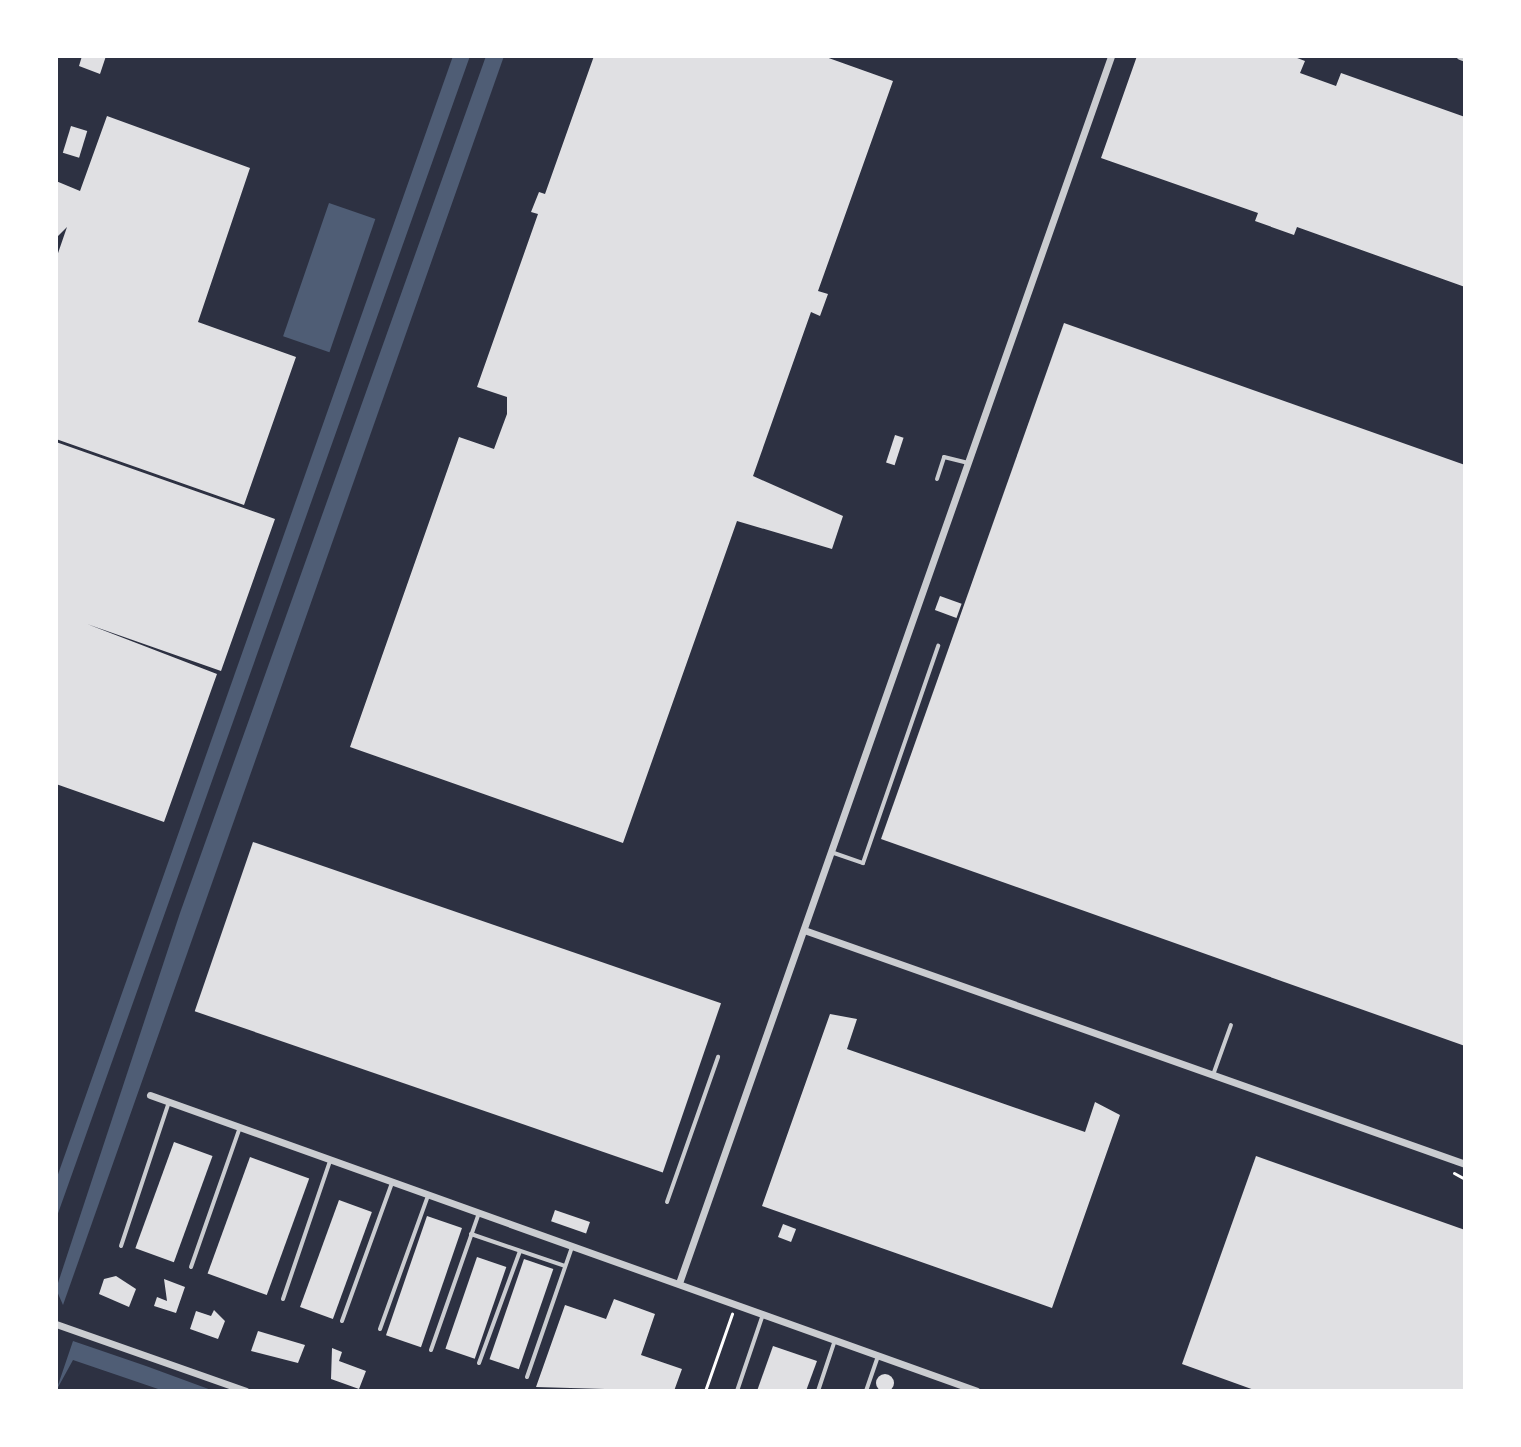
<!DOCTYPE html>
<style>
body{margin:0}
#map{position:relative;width:1521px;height:1447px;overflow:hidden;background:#2d3142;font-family:"PT Sans Narrow",sans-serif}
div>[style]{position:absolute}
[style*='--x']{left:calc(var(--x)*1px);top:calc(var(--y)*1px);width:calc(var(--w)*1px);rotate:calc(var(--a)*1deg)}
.water>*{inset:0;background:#4f5d75;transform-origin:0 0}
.building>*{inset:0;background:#e0e0e3;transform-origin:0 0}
.round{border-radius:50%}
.path>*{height:3px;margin:-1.5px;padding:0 1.5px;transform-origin:1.5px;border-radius:1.5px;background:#fff}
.service>*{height:4px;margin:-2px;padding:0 2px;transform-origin:2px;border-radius:2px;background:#caccd0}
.minor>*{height:7px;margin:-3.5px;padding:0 3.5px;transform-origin:3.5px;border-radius:3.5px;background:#caccd0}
span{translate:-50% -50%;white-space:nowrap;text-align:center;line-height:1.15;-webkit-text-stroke:7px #fff;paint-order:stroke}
.frame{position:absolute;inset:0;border:58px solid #fff;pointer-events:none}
</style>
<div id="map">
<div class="water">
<i style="clip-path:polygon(453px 56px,470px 56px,56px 1219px,56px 1180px)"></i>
<i style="clip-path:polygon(486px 56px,504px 56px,63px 1305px,56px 1289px,180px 913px)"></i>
<i style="left:329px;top:203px;width:49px;height:141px;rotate:19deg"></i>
<i style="clip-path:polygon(73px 1341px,146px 1366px,214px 1391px,164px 1391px,73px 1360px,56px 1391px)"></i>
</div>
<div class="building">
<i style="clip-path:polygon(82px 56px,106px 56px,100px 74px,79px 66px)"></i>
<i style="clip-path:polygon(594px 56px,823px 56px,893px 81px,818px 291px,828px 294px,820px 316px,811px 312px,753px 476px,843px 516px,832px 549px,737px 521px,623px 843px,350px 747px,459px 437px,494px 449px,507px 414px,507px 397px,477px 387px,538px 214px,531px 212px,539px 192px,545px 194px)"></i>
<i style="clip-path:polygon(1137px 56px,1292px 56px,1305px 61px,1300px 73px,1336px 86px,1341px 73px,1465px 117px,1465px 287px,1297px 227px,1294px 235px,1255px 221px,1258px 213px,1101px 158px)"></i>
<i style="clip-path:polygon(107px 116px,250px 168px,198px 322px,296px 357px,244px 505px,56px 439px,56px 259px,67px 227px,56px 238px,56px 181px,80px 191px)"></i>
<i style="left:71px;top:126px;width:17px;height:28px;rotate:17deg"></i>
<i style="clip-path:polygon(1064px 323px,1465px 465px,1465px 1046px,881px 839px)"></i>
<i style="left:895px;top:435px;width:9px;height:29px;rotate:18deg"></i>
<i style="clip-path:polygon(56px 442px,275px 519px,221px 671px,87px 624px,217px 674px,164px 822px,56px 784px)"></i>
<i style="left:940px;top:596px;width:23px;height:15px;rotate:20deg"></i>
<i style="left:253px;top:842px;width:495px;height:179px;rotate:19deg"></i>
<i style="clip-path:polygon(830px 1014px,857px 1019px,847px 1049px,1085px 1132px,1095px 1102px,1120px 1115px,1052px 1308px,762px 1206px)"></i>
<i style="left:174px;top:1142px;width:41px;height:113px;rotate:20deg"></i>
<i style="clip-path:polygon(1256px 1156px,1465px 1230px,1465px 1391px,1257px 1391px,1182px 1364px)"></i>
<i style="left:250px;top:1157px;width:63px;height:124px;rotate:20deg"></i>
<i style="left:339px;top:1200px;width:35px;height:114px;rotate:20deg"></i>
<i style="left:555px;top:1210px;width:37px;height:12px;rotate:19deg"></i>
<i style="left:427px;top:1216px;width:37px;height:126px;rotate:19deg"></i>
<i style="left:783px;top:1224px;width:14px;height:14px;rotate:21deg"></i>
<i style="left:477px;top:1257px;width:31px;height:97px;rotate:19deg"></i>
<i style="left:524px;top:1259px;width:31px;height:106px;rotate:19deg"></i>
<i style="clip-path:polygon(116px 1276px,136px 1289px,129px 1307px,99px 1294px,104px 1279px)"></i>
<i style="clip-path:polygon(164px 1279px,185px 1287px,176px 1313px,154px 1306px,157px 1297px,167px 1301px)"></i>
<i style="clip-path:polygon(614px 1299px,655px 1314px,641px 1355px,682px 1369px,674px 1391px,536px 1387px,565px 1305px,606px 1319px)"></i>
<i style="clip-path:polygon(214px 1310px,225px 1321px,218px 1339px,190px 1329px,196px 1311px,211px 1316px)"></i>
<i style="clip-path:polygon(258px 1331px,305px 1345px,298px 1363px,251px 1351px)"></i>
<i style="clip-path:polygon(773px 1346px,817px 1361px,806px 1391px,757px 1391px)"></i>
<i style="clip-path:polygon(332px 1348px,342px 1352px,339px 1361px,366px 1371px,359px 1389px,331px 1379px)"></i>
<i class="round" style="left:876px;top:1374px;width:18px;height:18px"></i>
</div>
<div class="path">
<i style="--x:1454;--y:1173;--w:13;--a:29"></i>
<i style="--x:705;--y:1391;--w:82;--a:-70.7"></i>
</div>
<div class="service">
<i style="--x:937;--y:479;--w:23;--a:-72"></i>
<i style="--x:944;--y:457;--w:25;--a:14"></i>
<i style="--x:831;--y:852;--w:34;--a:19"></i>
<i style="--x:863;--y:863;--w:230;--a:-70.9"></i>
<i style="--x:1213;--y:1075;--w:53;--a:-70.2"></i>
<i style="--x:667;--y:1202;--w:154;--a:-70.6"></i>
<i style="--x:471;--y:1234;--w:99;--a:18.8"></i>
<i style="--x:121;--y:1246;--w:152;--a:-71.6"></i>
<i style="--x:191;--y:1267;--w:148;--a:-70.7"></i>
<i style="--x:283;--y:1299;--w:146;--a:-71.2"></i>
<i style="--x:342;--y:1321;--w:147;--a:-70.1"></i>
<i style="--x:380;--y:1329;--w:141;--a:-70.2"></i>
<i style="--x:431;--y:1350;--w:145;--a:-70.7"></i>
<i style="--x:479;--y:1363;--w:119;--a:-69.9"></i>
<i style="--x:527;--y:1377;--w:138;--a:-70.9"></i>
<i style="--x:737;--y:1391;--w:81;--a:-71.3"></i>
<i style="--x:818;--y:1391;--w:54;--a:-71.6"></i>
<i style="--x:866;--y:1391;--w:37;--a:-71"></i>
</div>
<div class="minor">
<i style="--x:1460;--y:56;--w:5;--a:22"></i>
<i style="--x:804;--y:930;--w:701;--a:19.49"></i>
<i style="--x:150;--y:1095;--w:878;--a:19.69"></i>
<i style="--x:679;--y:1283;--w:1301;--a:-70.6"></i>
<i style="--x:56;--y:1324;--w:201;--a:19.4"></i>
</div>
<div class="frame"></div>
</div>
